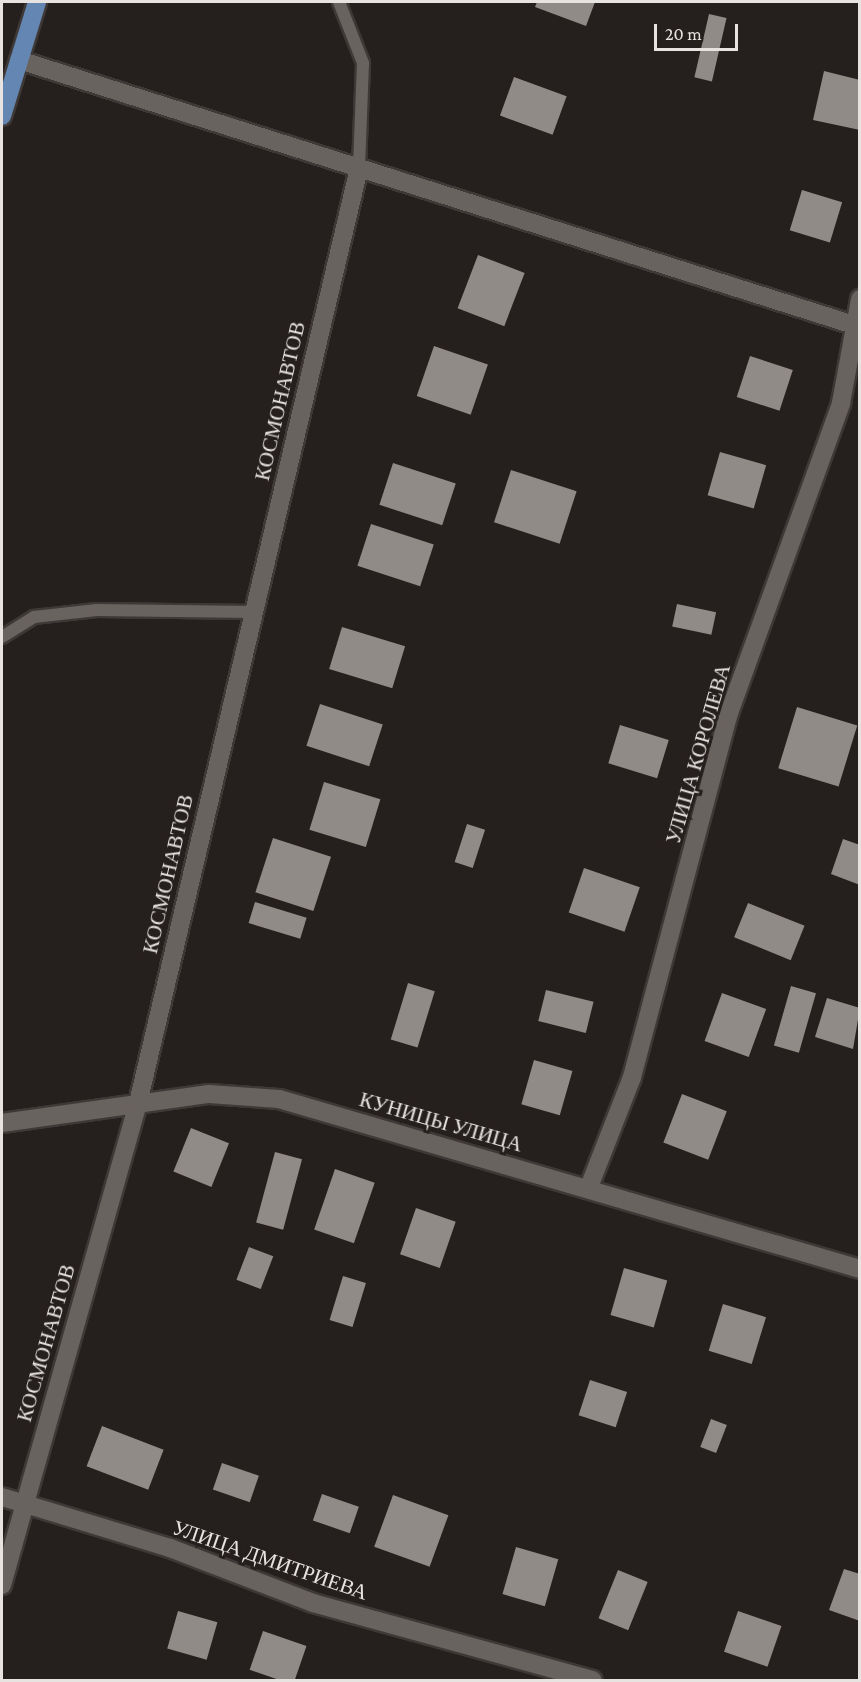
<!DOCTYPE html>
<meta charset="utf-8">
<style>
body{margin:0}
#map{position:relative;width:861px;height:1682px;overflow:hidden;background:#251f1d;font-family:"Crimson Pro",serif}
div>[style]{position:absolute}
[style*='--x']{left:calc(var(--x)*1px);top:calc(var(--y)*1px);width:calc(var(--w)*1px);rotate:calc(var(--a)*1deg)}
.building>*{inset:0;background:#918b87;transform-origin:0 0}
.roads{filter:drop-shadow(2px 0 #3e3937) drop-shadow(-2px 0 #3e3937) drop-shadow(0 2px #3e3937) drop-shadow(0 -2px #3e3937)}
.lane>*{height:12px;margin:-6px;padding:0 6px;transform-origin:6px;border-radius:6px;background:#696360}
.street>*{height:18px;margin:-9px;padding:0 9px;transform-origin:9px;border-radius:9px;background:#696360}
.primary>*{height:18px;margin:-9px;padding:0 9px;transform-origin:9px;border-radius:9px;background:#6486b2}
span{translate:-50% -50%;white-space:nowrap;text-align:center;line-height:1.15;-webkit-text-stroke:6px #251f1d;paint-order:stroke}
.street-label{font-size:21px;color:#e7e3e1}
.frame{position:absolute;inset:0;border:3px solid #e7e3e1;pointer-events:none}
.scale{position:absolute;left:654px;top:24px;width:84px;height:27px;box-sizing:border-box;border:3px solid #e7e3e1;border-top:0;padding-left:8px;font-size:18px;line-height:21px;white-space:nowrap;color:#e7e3e1;-webkit-text-stroke:4px #251f1d;paint-order:stroke}
</style>
<div id="map">
<div class="building">
<i style="clip-path:polygon(537px 2px,595px 2px,586px 26px,535px 7px)"></i>
<i style="left:709px;top:14px;width:18px;height:65px;rotate:13deg"></i>
<i style="clip-path:polygon(824px 71px,860px 80px,860px 130px,813px 120px)"></i>
<i style="left:514px;top:77px;width:56px;height:41px;rotate:20deg"></i>
<i style="left:802px;top:190px;width:42px;height:42px;rotate:17deg"></i>
<i style="left:478px;top:255px;width:50px;height:57px;rotate:21deg"></i>
<i style="left:434px;top:346px;width:57px;height:53px;rotate:19deg"></i>
<i style="left:750px;top:356px;width:45px;height:43px;rotate:18deg"></i>
<i style="left:720px;top:452px;width:48px;height:45px;rotate:16deg"></i>
<i style="left:393px;top:463px;width:66px;height:44px;rotate:18deg"></i>
<i style="left:511px;top:470px;width:69px;height:55px;rotate:18deg"></i>
<i style="left:371px;top:524px;width:66px;height:44px;rotate:18deg"></i>
<i style="left:677px;top:604px;width:40px;height:23px;rotate:12deg"></i>
<i style="left:342px;top:627px;width:66px;height:44px;rotate:17deg"></i>
<i style="left:320px;top:704px;width:66px;height:44px;rotate:18deg"></i>
<i style="left:797px;top:707px;width:63px;height:64px;rotate:17deg"></i>
<i style="left:620px;top:725px;width:51px;height:40px;rotate:17deg"></i>
<i style="left:324px;top:782px;width:59px;height:50px;rotate:17deg"></i>
<i style="left:467px;top:824px;width:19px;height:40px;rotate:18deg"></i>
<i style="left:273px;top:838px;width:61px;height:57px;rotate:18deg"></i>
<i style="clip-path:polygon(843px 839px,860px 845px,860px 885px,831px 874px)"></i>
<i style="left:584px;top:868px;width:59px;height:47px;rotate:19deg"></i>
<i style="left:255px;top:902px;width:54px;height:22px;rotate:17deg"></i>
<i style="left:748px;top:903px;width:61px;height:37px;rotate:22deg"></i>
<i style="left:408px;top:983px;width:28px;height:59px;rotate:17deg"></i>
<i style="left:791px;top:986px;width:26px;height:62px;rotate:16deg"></i>
<i style="left:546px;top:990px;width:49px;height:32px;rotate:14deg"></i>
<i style="left:722px;top:993px;width:47px;height:51px;rotate:20deg"></i>
<i style="clip-path:polygon(827px 998px,860px 1008px,853px 1049px,815px 1037px)"></i>
<i style="left:534px;top:1060px;width:40px;height:46px;rotate:16deg"></i>
<i style="left:682px;top:1094px;width:48px;height:52px;rotate:21deg"></i>
<i style="left:191px;top:1128px;width:41px;height:47px;rotate:22deg"></i>
<i style="left:275px;top:1152px;width:28px;height:73px;rotate:15deg"></i>
<i style="left:335px;top:1169px;width:42px;height:64px;rotate:19deg"></i>
<i style="left:416px;top:1208px;width:42px;height:49px;rotate:19deg"></i>
<i style="left:249px;top:1247px;width:26px;height:35px;rotate:21deg"></i>
<i style="left:624px;top:1268px;width:45px;height:49px;rotate:16deg"></i>
<i style="left:343px;top:1276px;width:24px;height:46px;rotate:17deg"></i>
<i style="left:723px;top:1304px;width:45px;height:49px;rotate:17deg"></i>
<i style="left:590px;top:1380px;width:39px;height:37px;rotate:18deg"></i>
<i style="left:711px;top:1419px;width:17px;height:30px;rotate:21deg"></i>
<i style="left:102px;top:1426px;width:66px;height:43px;rotate:21deg"></i>
<i style="left:222px;top:1463px;width:39px;height:28px;rotate:19deg"></i>
<i style="left:322px;top:1494px;width:39px;height:28px;rotate:19deg"></i>
<i style="left:393px;top:1495px;width:59px;height:55px;rotate:20deg"></i>
<i style="left:516px;top:1547px;width:44px;height:49px;rotate:16deg"></i>
<i style="clip-path:polygon(844px 1569px,860px 1574px,860px 1621px,829px 1610px)"></i>
<i style="left:618px;top:1570px;width:32px;height:52px;rotate:22deg"></i>
<i style="left:178px;top:1611px;width:41px;height:39px;rotate:16deg"></i>
<i style="left:738px;top:1611px;width:46px;height:43px;rotate:19deg"></i>
<i style="left:263px;top:1631px;width:46px;height:41px;rotate:19deg"></i>
</div>
<div class="roads">
<div class="lane">
<i style="--x:339;--y:2;--w:66;--a:68.5"></i>
<i style="--x:363;--y:63;--w:105;--a:92.2"></i>
<i style="--x:2;--y:637;--w:38;--a:-32"></i>
<i style="--x:34;--y:617;--w:63;--a:-6.3"></i>
<i style="--x:97;--y:610;--w:156;--a:0.7"></i>
</div>
<div class="street">
<i style="--x:19;--y:60;--w:882;--a:17.61"></i>
<i style="--x:2;--y:1123;--w:209;--a:-8"></i>
<i style="--x:209;--y:1094;--w:70;--a:4.1"></i>
<i style="--x:279;--y:1099;--w:605;--a:16.31"></i>
<i style="--x:589;--y:1187;--w:118;--a:-68.6"></i>
<i style="--x:632;--y:1077;--w:374;--a:-75.1"></i>
<i style="--x:728;--y:716;--w:333;--a:-70.1"></i>
<i style="--x:841;--y:403;--w:106;--a:-79.6"></i>
<i style="--x:2;--y:1497;--w:176;--a:16.9"></i>
<i style="--x:170;--y:1548;--w:153;--a:21"></i>
<i style="--x:313;--y:1603;--w:290;--a:15.4"></i>
<i style="--x:2;--y:1585;--w:501;--a:-74.24"></i>
<i style="--x:138;--y:1103;--w:961;--a:-76.7"></i>
</div>
<div class="primary">
<i style="--x:2;--y:116;--w:119;--a:-72.9"></i>
</div>
</div>
<div class="street-label">
<span style="left:280px;top:401px;rotate:-77deg">КОСМОНАВТОВ</span>
<span style="left:698px;top:754px;rotate:-74deg">УЛИЦА КОРОЛЕВА</span>
<span style="left:168px;top:874px;rotate:-77deg">КОСМОНАВТОВ</span>
<span style="left:441px;top:1122px;rotate:16deg">КУНИЦЫ УЛИЦА</span>
<span style="left:46px;top:1343px;rotate:-74deg">КОСМОНАВТОВ</span>
<span style="left:270px;top:1560px;rotate:19deg">УЛИЦА ДМИТРИЕВА</span>
</div>
<div class="frame"></div>
<div class="scale">20 m</div>
</div>
